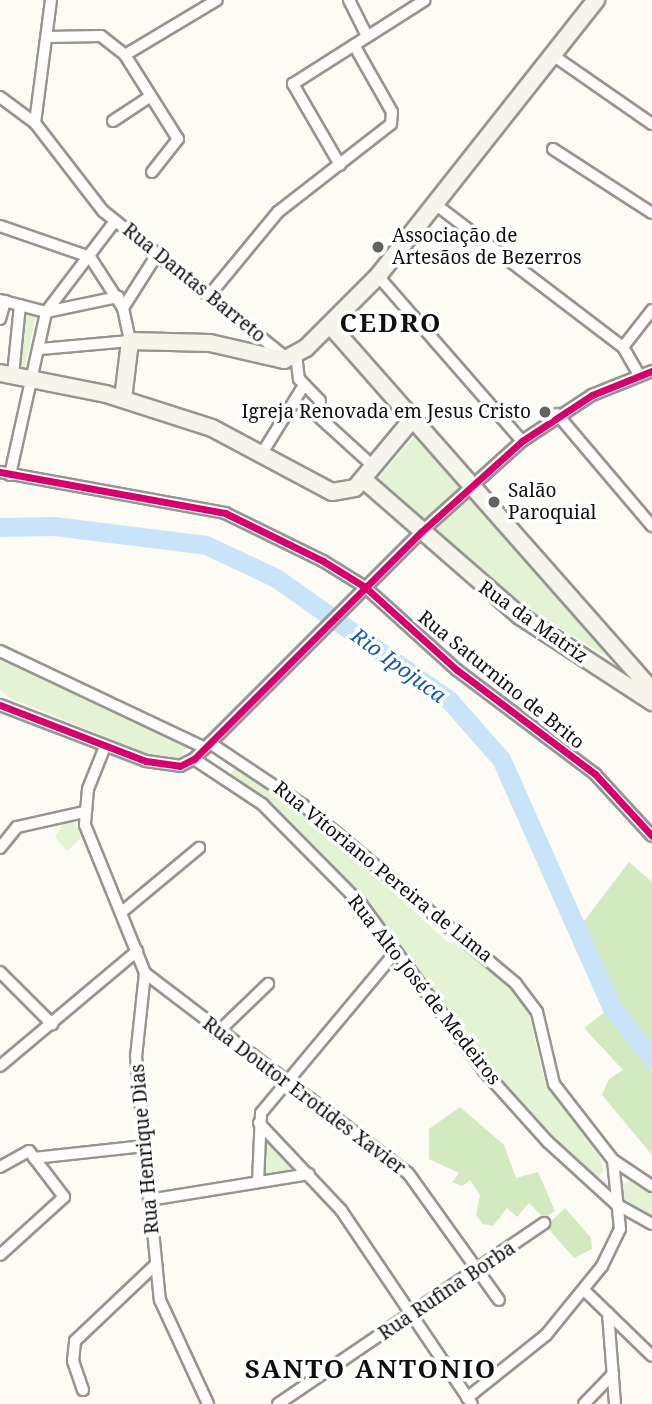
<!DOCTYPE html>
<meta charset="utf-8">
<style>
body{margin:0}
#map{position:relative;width:652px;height:1404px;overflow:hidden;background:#fcfbf4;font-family:"Noto Serif",serif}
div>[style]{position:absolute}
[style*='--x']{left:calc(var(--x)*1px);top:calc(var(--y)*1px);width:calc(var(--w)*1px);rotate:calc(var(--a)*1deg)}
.green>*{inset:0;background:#e3f3d3;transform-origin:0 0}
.forest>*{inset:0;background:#d3eac0}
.river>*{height:19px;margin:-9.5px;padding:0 9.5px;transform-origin:9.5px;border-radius:9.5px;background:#c9e4f8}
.roads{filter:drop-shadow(2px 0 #969592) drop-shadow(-2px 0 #969592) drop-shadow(0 2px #969592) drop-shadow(0 -2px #969592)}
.street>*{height:10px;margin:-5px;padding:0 5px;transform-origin:5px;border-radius:5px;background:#fffefd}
.secondary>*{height:16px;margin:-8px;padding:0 8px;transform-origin:8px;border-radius:8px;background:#f5f5eb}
.cycleway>*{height:7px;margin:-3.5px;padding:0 3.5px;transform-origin:3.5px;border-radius:3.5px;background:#d6006c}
.dots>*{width:19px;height:19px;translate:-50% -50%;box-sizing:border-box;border:4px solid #fff;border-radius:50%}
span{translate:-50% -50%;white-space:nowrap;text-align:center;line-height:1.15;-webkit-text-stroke:7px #fff;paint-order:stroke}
.poi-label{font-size:19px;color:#0f0f0f}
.left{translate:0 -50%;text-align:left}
.right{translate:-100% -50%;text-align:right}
.street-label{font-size:19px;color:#0f0f0f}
.water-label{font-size:21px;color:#125ca7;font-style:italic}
.district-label{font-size:26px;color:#0f0f0f;font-weight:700;letter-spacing:2px}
</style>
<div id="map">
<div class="green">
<i style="left:23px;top:308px;width:14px;height:62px;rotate:12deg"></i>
<i style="left:414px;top:437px;width:67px;height:57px;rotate:41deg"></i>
<i style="clip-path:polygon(474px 493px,618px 663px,510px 598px,435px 528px)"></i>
<i style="clip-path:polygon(0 642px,193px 737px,190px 743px,179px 758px,160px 759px,8px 697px,0 690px)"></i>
<i style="clip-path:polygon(234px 767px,279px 789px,449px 943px,466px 942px,527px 1005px,543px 1075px,600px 1157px,603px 1170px,595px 1184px,483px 1067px,368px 906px,231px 774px)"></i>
<i style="clip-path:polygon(66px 819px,76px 824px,81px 838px,67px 851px,55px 837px)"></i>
<i style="clip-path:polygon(260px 1135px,297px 1172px,261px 1176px)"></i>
<i style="clip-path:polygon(633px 1179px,652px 1193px,652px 1220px,621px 1201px,618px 1188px)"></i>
</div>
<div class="forest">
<i style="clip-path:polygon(629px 862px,652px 882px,652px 1059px,578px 929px)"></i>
<i style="clip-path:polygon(605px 1012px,652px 1072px,652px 1155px,602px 1095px,609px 1079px,623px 1070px,584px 1028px)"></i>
<i style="clip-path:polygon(460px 1107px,504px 1145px,516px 1178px,538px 1172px,555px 1211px,544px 1218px,529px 1203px,517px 1217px,507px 1208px,493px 1226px,483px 1224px,476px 1215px,480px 1195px,470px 1180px,462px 1186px,452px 1182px,459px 1173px,429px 1159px,429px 1129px)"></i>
<i style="clip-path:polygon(565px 1208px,591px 1238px,592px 1249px,574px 1258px,546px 1226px)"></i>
</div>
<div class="river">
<i style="--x:0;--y:527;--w:54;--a:-1.1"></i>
<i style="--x:54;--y:526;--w:153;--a:7.1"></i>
<i style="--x:206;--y:545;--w:77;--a:25.2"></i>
<i style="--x:276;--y:578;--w:212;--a:35.2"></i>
<i style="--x:449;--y:700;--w:79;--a:48.6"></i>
<i style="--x:501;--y:759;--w:273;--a:66"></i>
<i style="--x:612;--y:1008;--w:66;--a:52.4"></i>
</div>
<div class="roads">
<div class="street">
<i style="--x:349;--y:0;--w:40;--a:63.4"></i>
<i style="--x:48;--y:37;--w:53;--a:-1.1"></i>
<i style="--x:101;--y:36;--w:31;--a:38"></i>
<i style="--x:125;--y:55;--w:99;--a:57.8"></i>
<i style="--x:178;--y:139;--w:42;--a:128.2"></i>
<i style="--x:125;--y:55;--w:107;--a:-30.9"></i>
<i style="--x:554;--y:56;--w:119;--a:34.8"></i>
<i style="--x:0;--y:97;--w:44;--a:36.6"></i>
<i style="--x:35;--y:123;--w:111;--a:52.3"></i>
<i style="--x:103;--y:211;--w:237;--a:38.7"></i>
<i style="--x:113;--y:121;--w:42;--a:-33.3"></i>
<i style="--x:35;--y:123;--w:124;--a:-82.6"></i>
<i style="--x:553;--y:149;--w:118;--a:32.9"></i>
<i style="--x:340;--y:165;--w:94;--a:-120.1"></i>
<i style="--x:293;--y:84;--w:156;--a:-32.5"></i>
<i style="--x:435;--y:204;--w:236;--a:37.3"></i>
<i style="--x:623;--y:347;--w:32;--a:60"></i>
<i style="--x:0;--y:226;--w:95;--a:19"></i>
<i style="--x:90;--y:257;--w:61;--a:57.1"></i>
<i style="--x:123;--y:308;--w:34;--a:78"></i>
<i style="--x:130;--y:341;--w:90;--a:174.9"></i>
<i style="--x:378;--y:276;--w:219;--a:48.9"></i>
<i style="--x:212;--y:292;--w:104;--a:-50.5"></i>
<i style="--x:278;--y:212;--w:143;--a:-37.9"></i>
<i style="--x:391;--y:124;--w:12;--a:-85"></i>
<i style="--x:392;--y:112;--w:77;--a:-119.6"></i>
<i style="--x:0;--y:300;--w:48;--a:14.6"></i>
<i style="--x:46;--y:312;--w:74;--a:-11.8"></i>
<i style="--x:123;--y:308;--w:65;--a:-57.5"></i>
<i style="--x:0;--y:319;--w:19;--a:-74"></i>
<i style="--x:623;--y:347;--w:47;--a:-51.9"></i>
<i style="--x:296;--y:355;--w:24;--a:83"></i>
<i style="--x:299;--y:379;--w:30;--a:46"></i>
<i style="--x:320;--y:401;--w:15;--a:98"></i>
<i style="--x:318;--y:416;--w:76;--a:42.3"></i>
<i style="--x:13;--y:375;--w:70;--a:-84.3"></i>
<i style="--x:557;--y:414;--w:147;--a:49.7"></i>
<i style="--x:261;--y:455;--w:82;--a:-58.4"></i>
<i style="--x:0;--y:472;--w:229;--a:10.3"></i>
<i style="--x:225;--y:513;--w:109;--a:26.1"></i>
<i style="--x:323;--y:561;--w:49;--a:31.8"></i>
<i style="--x:365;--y:587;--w:124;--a:42.1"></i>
<i style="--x:457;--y:670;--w:173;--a:37"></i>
<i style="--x:595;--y:774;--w:84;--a:47.4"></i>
<i style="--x:10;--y:475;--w:167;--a:-77.5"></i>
<i style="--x:46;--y:312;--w:114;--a:-52.8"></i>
<i style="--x:0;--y:651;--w:227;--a:25.3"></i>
<i style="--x:0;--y:705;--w:156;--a:21"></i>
<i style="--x:146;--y:761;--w:34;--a:8"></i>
<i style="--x:180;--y:766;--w:16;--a:-27"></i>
<i style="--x:194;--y:759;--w:321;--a:-45"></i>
<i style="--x:421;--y:532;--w:136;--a:-42"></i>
<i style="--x:522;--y:441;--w:84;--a:-33.3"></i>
<i style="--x:592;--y:395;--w:65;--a:-21.8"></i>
<i style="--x:210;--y:743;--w:112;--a:33.7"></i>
<i style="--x:303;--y:805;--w:278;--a:40"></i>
<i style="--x:516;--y:984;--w:35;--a:53"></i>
<i style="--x:537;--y:1012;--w:74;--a:76.7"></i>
<i style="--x:554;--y:1084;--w:96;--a:52.2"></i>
<i style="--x:613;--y:1160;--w:47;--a:33.7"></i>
<i style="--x:104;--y:749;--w:43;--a:111.8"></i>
<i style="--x:88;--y:789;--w:36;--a:95"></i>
<i style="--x:85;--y:825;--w:160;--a:67.9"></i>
<i style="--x:145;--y:973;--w:84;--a:96.1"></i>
<i style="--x:136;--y:1057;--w:244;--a:84.4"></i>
<i style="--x:160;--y:1300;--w:115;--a:65.2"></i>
<i style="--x:194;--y:759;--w:82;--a:33.5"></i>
<i style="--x:262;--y:804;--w:141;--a:45.3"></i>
<i style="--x:361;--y:904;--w:207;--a:53.6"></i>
<i style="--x:484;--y:1071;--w:96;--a:48"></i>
<i style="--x:548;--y:1142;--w:92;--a:42.4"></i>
<i style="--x:616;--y:1204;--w:41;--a:29.1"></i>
<i style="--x:0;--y:848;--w:27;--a:-51"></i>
<i style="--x:17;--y:827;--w:69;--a:-12.6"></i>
<i style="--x:123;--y:911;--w:99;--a:-39.7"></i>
<i style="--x:0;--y:972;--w:74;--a:45"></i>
<i style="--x:145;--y:973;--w:330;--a:37.3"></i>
<i style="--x:408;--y:1173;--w:156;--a:54.4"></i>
<i style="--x:217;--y:1033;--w:71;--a:-43.9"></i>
<i style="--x:0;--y:1066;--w:179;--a:-40"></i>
<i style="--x:259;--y:1123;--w:120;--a:46.7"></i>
<i style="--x:341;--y:1210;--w:234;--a:56"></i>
<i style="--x:34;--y:1158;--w:111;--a:-6.2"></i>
<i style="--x:0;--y:1167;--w:33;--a:-29"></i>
<i style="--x:29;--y:1151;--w:58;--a:52.7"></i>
<i style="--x:64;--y:1197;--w:86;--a:137.8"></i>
<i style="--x:258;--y:1182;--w:69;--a:-87.5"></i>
<i style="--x:261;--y:1113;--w:207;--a:-50.1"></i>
<i style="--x:149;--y:1200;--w:162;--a:-9.2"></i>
<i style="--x:585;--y:1291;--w:93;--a:44.1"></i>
<i style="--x:608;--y:1313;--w:91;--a:85.6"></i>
<i style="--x:83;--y:1390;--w:31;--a:-109"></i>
<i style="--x:73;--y:1361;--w:20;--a:-84"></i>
<i style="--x:75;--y:1341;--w:110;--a:-43.5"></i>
<i style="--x:467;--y:1398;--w:101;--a:-38.6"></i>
<i style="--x:546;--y:1335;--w:89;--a:-50.9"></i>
<i style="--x:602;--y:1266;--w:41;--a:-64.1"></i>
<i style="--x:620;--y:1229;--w:69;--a:-95.8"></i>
<i style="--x:278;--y:1404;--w:322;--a:-34.2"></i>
<i style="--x:584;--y:1404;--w:42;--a:-46"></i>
</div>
<div class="secondary">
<i style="--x:330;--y:325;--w:487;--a:48.6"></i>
<i style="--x:0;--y:373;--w:108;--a:11.2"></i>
<i style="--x:106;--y:394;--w:111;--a:17.8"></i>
<i style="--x:212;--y:428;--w:136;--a:28.1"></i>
<i style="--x:332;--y:492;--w:23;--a:-10"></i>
<i style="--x:355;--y:488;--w:86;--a:-50.2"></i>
<i style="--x:123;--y:399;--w:58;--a:-83.1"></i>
<i style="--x:130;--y:341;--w:80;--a:1.4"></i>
<i style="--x:210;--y:343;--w:76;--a:12.9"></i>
<i style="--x:284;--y:360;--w:25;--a:-29"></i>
<i style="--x:306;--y:348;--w:102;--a:-45"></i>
<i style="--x:378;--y:276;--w:352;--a:-51.7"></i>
<i style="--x:364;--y:480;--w:207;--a:41.1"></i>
<i style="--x:520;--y:616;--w:158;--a:33.1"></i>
</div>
</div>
<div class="cycleway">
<i style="--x:0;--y:472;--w:229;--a:10.3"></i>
<i style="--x:225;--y:513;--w:109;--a:26.1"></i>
<i style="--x:323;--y:561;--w:49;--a:31.8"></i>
<i style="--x:365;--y:587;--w:124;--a:42.1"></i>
<i style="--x:457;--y:670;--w:173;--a:37"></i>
<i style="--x:595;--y:774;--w:84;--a:47.4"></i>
<i style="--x:0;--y:705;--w:156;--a:21"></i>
<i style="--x:146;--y:761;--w:34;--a:8"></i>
<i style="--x:180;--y:766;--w:16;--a:-27"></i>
<i style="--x:194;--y:759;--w:321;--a:-45"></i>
<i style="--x:421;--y:532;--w:136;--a:-42"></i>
<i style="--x:522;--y:441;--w:84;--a:-33.3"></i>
<i style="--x:592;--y:395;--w:65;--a:-21.8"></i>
</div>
<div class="dots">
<i style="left:378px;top:247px;background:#62625f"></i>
<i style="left:545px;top:412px;background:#62625f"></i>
<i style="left:494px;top:502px;background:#62625f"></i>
</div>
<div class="poi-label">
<span class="left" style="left:392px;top:247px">Associação de<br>Artesãos de Bezerros</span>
<span class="right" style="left:531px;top:412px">Igreja Renovada em Jesus Cristo</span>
<span class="left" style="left:508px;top:502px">Salão<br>Paroquial</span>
</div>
<div class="street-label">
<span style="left:194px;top:283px;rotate:39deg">Rua Dantas Barreto</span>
<span style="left:533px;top:622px;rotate:35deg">Rua da Matriz</span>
<span style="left:501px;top:680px;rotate:39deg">Rua Saturnino de Brito</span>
<span style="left:383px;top:872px;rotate:39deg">Rua Vitoriano Pereira de Lima</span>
<span style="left:424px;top:990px;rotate:52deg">Rua Alto José de Medeiros</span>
<span style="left:304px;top:1096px;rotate:37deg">Rua Doutor Erotides Xavier</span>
<span style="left:145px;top:1149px;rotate:-95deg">Rua Henrique Dias</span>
<span style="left:447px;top:1291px;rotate:-34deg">Rua Rufina Borba</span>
</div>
<div class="water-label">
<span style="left:399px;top:665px;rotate:36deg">Rio Ipojuca</span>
</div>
<div class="district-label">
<span style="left:391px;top:323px">CEDRO</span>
<span style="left:371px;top:1369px">SANTO ANTONIO</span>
</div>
</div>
